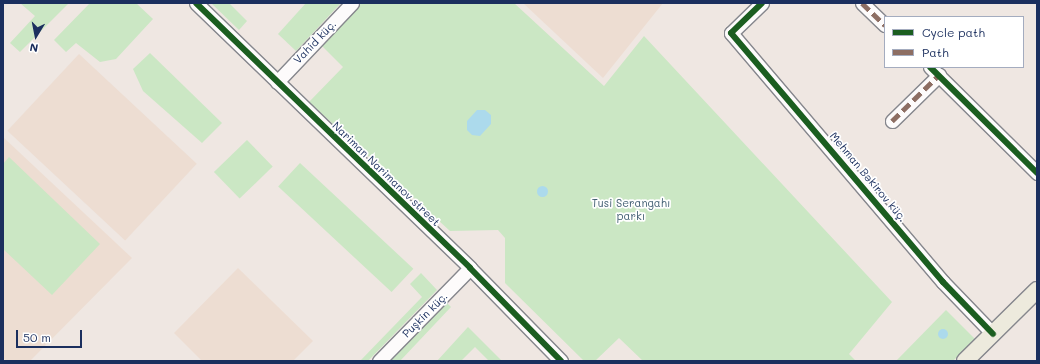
<!DOCTYPE html>
<meta charset="utf-8">
<style>
body{margin:0}
#map{position:relative;width:1040px;height:364px;overflow:hidden;background:#efe7e2;font-family:Mali,sans-serif}
div>[style]{position:absolute}
[style*='--x']{left:calc(var(--x)*1px);top:calc(var(--y)*1px);width:calc(var(--w)*1px);rotate:calc(var(--a)*1deg)}
.built>*{inset:0;background:#edddd2;transform-origin:0 0}
.green>*{inset:0;background:#cbe7c4;transform-origin:0 0}
.water>*{inset:0;background:#acdaec}
.round{border-radius:50%}
.roads{filter:drop-shadow(1px 0 #86878d) drop-shadow(-1px 0 #86878d) drop-shadow(0 1px #86878d) drop-shadow(0 -1px #86878d)}
.minor>*{height:13px;margin:-6.5px;padding:0 6.5px;transform-origin:6.5px;border-radius:6.5px;background:#fdfbfb}
.major>*{height:16px;margin:-8px;padding:0 8px;transform-origin:8px;border-radius:8px;background:#edeadd}
.quiet>*{height:5px;margin-top:-2.5px;transform-origin:0;background:repeating-linear-gradient(90deg,#8d6e63 0 10px,transparent 0 15px)}
.cycleway>*{height:6px;margin:-3px;padding:0 3px;transform-origin:3px;border-radius:3px;background:#1b5e20}
span{translate:-50% -50%;white-space:nowrap;text-align:center;line-height:1.15;-webkit-text-stroke:3.5px #fff;paint-order:stroke}
.street-label{font-size:11px;color:#1b2f5e}
.park-label{font-size:11px;color:#405d71}
.frame{position:absolute;inset:0;border:4px solid #1b2f5e;pointer-events:none}
.legend{position:absolute;left:884px;top:16px;width:140px;height:52px;box-sizing:border-box;background:#fff;border:1px solid #a4acbf;margin:0;padding:5px 7px;list-style:none;font-size:12px;color:#1b2f5e}
.legend li{display:flex;align-items:center;gap:8px;height:20px}
.legend b{width:20px;border:1px solid #a4acbf}
.north{position:absolute;left:16px;top:16px;width:40px;height:40px;-webkit-text-stroke:3px #fff;paint-order:stroke;rotate:190deg;font-size:11px;font-weight:700;line-height:16px;text-align:center;color:#1b2f5e}
.north::after{content:'';display:block;margin:auto;width:14px;height:18px;background:#1b2f5e;clip-path:polygon(50% 0,100% 100%,50% 72%,0 100%)}
.scale{position:absolute;left:16px;top:330px;width:66px;height:18px;box-sizing:border-box;border:2px solid #1b2f5e;border-top:0;padding-left:5px;font-size:12px;line-height:14px;white-space:nowrap;color:#1b2f5e;-webkit-text-stroke:3px #fff;paint-order:stroke}
</style>
<div id="map">
<div class="built">
<i style="clip-path:polygon(523px 3px,663px 3px,603px 78px)"></i>
<i style="left:79px;top:54px;width:161px;height:105px;rotate:43deg"></i>
<i style="clip-path:polygon(3px 137px,132px 258px,30px 361px,7px 361px,3px 358px)"></i>
<i style="clip-path:polygon(238px 268px,313px 341px,293px 361px,202px 361px,174px 333px)"></i>
</div>
<div class="green">
<i style="clip-path:polygon(20px 3px,69px 3px,20px 52px,10px 43px,35px 16px)"></i>
<i style="clip-path:polygon(90px 3px,136px 3px,153px 19px,116px 59px,100px 62px,76px 43px,66px 52px,54px 40px)"></i>
<i style="clip-path:polygon(211px 3px,229px 3px,247px 21px,239px 30px)"></i>
<i style="clip-path:polygon(306px 3px,341px 3px,296px 51px,278px 34px)"></i>
<i style="clip-path:polygon(361px 3px,514px 3px,604px 86px,644px 36px,892px 302px,849px 354px,856px 361px,643px 361px,619px 338px,595px 361px,584px 361px,505px 283px,505px 238px,498px 230px,450px 231px,309px 102px,343px 67px,320px 44px)"></i>
<i style="clip-path:polygon(150px 53px,222px 123px,202px 143px,143px 91px,133px 69px)"></i>
<i style="left:247px;top:140px;width:37px;height:46px;rotate:46deg"></i>
<i style="clip-path:polygon(9px 157px,100px 244px,52px 295px,3px 249px,3px 164px)"></i>
<i style="left:300px;top:163px;width:155px;height:32px;rotate:43deg"></i>
<i style="clip-path:polygon(421px 273px,437px 290px,368px 361px,360px 361px,422px 297px,410px 284px)"></i>
<i style="clip-path:polygon(446px 302px,451px 307px,400px 361px,389px 361px)"></i>
<i style="clip-path:polygon(946px 310px,975px 339px,953px 361px,896px 361px)"></i>
<i style="clip-path:polygon(468px 327px,502px 361px,489px 361px,475px 347px,461px 361px,437px 361px)"></i>
</div>
<div class="water">
<i style="clip-path:polygon(477px 110px,485px 110px,491px 115px,491px 124px,480px 136px,472px 135px,467px 130px,467px 121px)"></i>
<i class="round" style="left:536.5px;top:185.5px;width:11px;height:11px"></i>
<i class="round" style="left:938px;top:329px;width:10px;height:10px"></i>
</div>
<div class="roads">
<div class="minor">
<i style="--x:196;--y:3;--w:381;--a:44"></i>
<i style="--x:470;--y:268;--w:130;--a:45.6"></i>
<i style="--x:762;--y:3;--w:43;--a:135.9"></i>
<i style="--x:731;--y:33;--w:327;--a:49.6"></i>
<i style="--x:943;--y:282;--w:72;--a:46.1"></i>
<i style="--x:862;--y:3;--w:32;--a:44"></i>
<i style="--x:930;--y:67;--w:151;--a:44.7"></i>
<i style="--x:277;--y:82;--w:109;--a:-46.5"></i>
<i style="--x:892;--y:121;--w:66;--a:-44.4"></i>
<i style="--x:379;--y:361;--w:130;--a:-45.6"></i>
</div>
<div class="major">
<i style="--x:965;--y:361;--w:101;--a:-44.6"></i>
</div>
</div>
<div class="quiet">
<i style="--x:862;--y:3;--w:32;--a:44"></i>
<i style="--x:892;--y:121;--w:66;--a:-44.4"></i>
</div>
<div class="cycleway">
<i style="--x:196;--y:3;--w:381;--a:44"></i>
<i style="--x:470;--y:268;--w:130;--a:45.6"></i>
<i style="--x:762;--y:3;--w:43;--a:135.9"></i>
<i style="--x:731;--y:33;--w:327;--a:49.6"></i>
<i style="--x:943;--y:282;--w:72;--a:46.1"></i>
<i style="--x:930;--y:67;--w:151;--a:44.7"></i>
</div>
<div class="street-label">
<span style="left:315px;top:42px;rotate:-46deg">Vahid küç.</span>
<span style="left:386px;top:174px;rotate:44deg">Nariman Narimanov street</span>
<span style="left:868px;top:177px;rotate:50deg">Mehman Bəkirov küç.</span>
<span style="left:425px;top:315px;rotate:-45deg">Puşkin küç.</span>
</div>
<div class="park-label">
<span style="left:631px;top:210px">Tusi Serangahı<br>parkı</span>
</div>
<div class="frame"></div>
<ul class="legend">
<li><b style="height:5px;background:#1b5e20"></b>Cycle path</li>
<li><b style="height:5px;background:#8d6e63"></b>Path</li>
</ul>
<div class="north">N</div>
<div class="scale">50 m</div>
</div>
